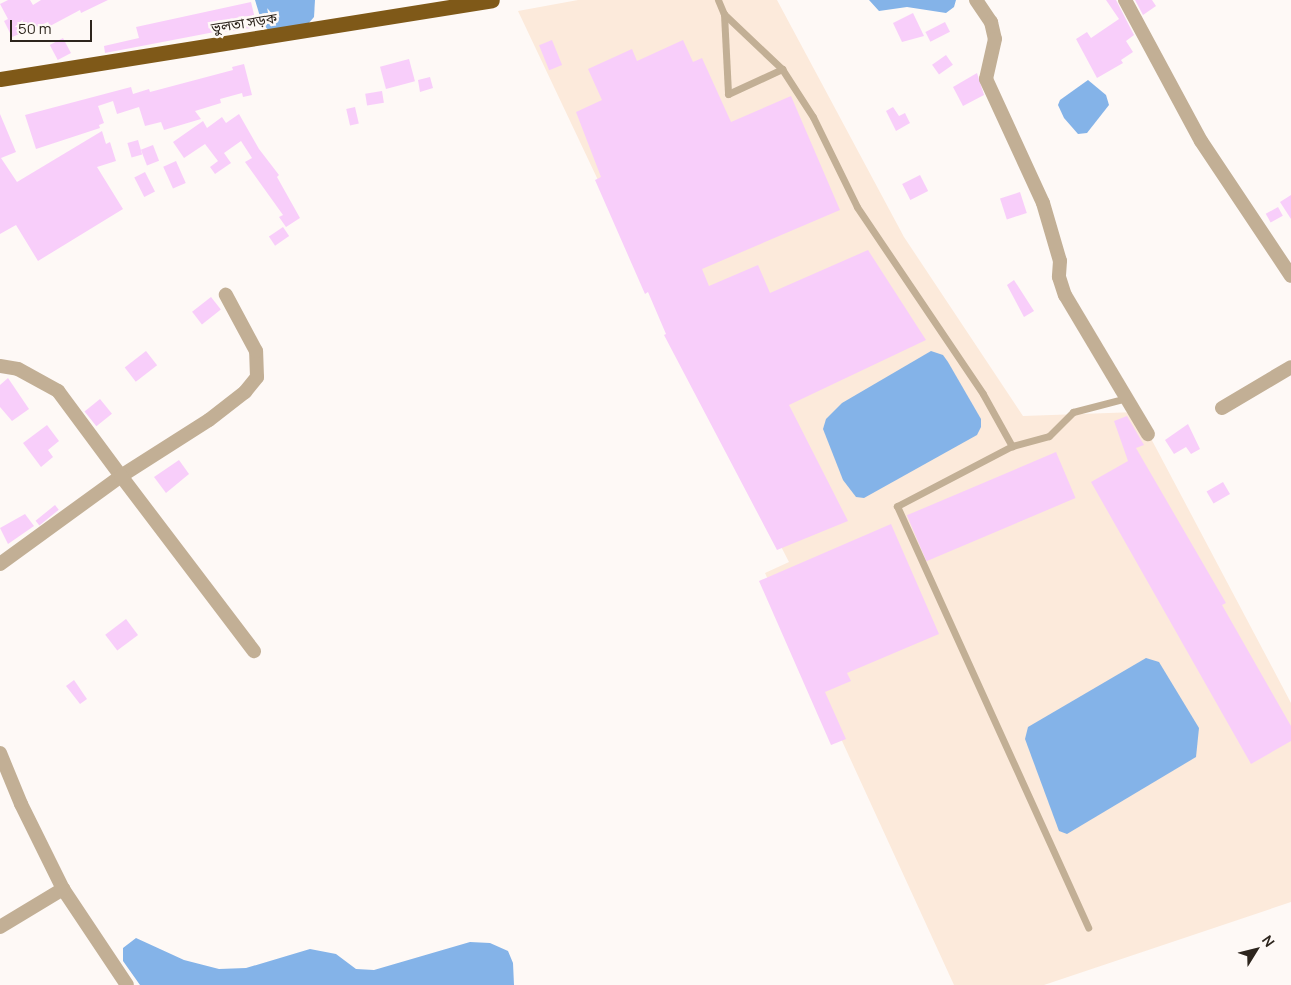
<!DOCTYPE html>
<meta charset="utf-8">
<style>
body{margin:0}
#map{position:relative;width:1291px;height:985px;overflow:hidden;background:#fef9f6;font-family:Manrope,"Noto Sans Bengali",sans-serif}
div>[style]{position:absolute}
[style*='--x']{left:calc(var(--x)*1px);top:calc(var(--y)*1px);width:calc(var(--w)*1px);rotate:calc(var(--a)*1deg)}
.built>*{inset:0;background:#fceadb}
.water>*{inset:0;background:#84b3e8}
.building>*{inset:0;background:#f8cefa;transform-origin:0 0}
.lane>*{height:7px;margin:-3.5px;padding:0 3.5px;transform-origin:3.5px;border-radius:3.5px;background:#c2af95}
.street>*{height:14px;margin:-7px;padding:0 7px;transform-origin:7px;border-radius:7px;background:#c2af95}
.highway>*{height:15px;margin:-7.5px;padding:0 7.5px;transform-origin:7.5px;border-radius:7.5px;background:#7f5918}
span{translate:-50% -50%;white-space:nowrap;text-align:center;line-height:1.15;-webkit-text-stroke:5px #fef9f6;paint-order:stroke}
.street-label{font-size:14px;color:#2d251d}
.north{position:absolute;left:1231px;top:925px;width:50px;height:50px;-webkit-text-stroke:4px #fef9f6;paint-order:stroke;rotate:54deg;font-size:14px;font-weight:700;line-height:20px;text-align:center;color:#2d251d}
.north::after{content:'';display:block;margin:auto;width:18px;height:22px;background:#2d251d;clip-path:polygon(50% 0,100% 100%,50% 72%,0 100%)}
.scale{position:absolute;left:10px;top:20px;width:82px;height:22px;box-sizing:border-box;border:2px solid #2d251d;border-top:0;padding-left:6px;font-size:15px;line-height:18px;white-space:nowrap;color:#2d251d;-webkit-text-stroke:4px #fef9f6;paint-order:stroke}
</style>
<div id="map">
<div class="built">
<i style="clip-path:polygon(578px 0,777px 0,904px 237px,1023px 416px,1137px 412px,1291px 703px,1291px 902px,1044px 985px,954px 985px,765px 573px,789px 562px,668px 328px,518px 11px)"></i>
</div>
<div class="water">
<i style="clip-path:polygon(255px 0,315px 0,314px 17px,308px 24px,270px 32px,262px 23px)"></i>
<i style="clip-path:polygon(869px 0,956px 0,954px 7px,946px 13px,907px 7px,879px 11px)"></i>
<i style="clip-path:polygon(1088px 80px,1106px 95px,1109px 105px,1087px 133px,1078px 134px,1064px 118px,1058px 105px,1060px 100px)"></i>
<i style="clip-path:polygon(931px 351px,943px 355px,948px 362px,981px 419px,981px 427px,977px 435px,864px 498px,856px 497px,843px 480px,823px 429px,826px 419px,842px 403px)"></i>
<i style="clip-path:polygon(1146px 658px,1159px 662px,1199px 728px,1196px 757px,1067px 834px,1059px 831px,1025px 739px,1028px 727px)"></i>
<i style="clip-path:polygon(136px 938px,184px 960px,219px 969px,246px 968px,310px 949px,336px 954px,356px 969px,374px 970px,470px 942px,490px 943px,508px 951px,513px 963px,514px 985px,140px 985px,123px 961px,123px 948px)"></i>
</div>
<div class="building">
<i style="clip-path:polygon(8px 0,30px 0,33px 5px,41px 0,108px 0,81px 13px,80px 10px,50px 26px,48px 22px,12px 37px,4px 21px,8px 19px,0 4px)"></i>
<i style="clip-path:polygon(1106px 0,1116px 0,1134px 35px,1126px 41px,1133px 52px,1121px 60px,1123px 63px,1097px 78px,1076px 39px,1087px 32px,1091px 38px,1119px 19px)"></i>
<i style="clip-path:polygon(1135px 0,1152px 0,1156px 6px,1143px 15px)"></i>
<i style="clip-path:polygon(251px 2px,257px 27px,225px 32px,225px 30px,105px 53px,104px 46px,139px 38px,136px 27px)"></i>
<i style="clip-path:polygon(913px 13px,924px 36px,902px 42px,893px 23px)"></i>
<i style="left:945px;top:22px;width:11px;height:22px;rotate:63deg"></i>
<i style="left:63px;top:38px;width:17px;height:15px;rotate:62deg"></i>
<i style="left:552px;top:40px;width:27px;height:14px;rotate:68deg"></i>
<i style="clip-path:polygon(683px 40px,693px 62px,702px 58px,731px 122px,791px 96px,840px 210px,702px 269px,709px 286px,758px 265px,770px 293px,868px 250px,926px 340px,789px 405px,848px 521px,777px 550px,664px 335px,666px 334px,648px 292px,645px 294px,595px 180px,601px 177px,576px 112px,602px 100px,588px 69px,632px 49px,637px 61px)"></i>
<i style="left:946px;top:55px;width:12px;height:17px;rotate:55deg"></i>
<i style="left:409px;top:59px;width:23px;height:30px;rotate:75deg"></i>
<i style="clip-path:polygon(244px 64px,252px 95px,243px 97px,242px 93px,220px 99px,221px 103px,195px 111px,201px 119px,164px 130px,161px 122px,145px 126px,139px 107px,117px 114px,113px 101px,98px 106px,104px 123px,99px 125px,100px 128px,36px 149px,25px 115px,131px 87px,133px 94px,149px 89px,150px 92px,233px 70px,232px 67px)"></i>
<i style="clip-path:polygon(977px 73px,984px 95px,963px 106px,953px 87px)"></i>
<i style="clip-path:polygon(430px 77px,433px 88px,420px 92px,418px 80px)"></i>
<i style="left:382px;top:91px;width:12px;height:17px;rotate:81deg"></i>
<i style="left:355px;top:107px;width:17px;height:9px;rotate:77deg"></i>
<i style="clip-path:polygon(893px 107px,899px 116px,905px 113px,910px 123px,896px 131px,886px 111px)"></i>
<i style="clip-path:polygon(0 114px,16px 152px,1px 158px,17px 182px,102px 131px,106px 144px,110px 142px,116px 161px,97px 167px,123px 209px,38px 261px,16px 225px,0 234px)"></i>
<i style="clip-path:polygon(239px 114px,259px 149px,279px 175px,277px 177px,300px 218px,286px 227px,279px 217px,283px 215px,245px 162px,252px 158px,241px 141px,224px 153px,231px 163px,215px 174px,210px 167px,218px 161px,205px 144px,184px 158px,173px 142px,203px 121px,207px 128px,222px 117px,226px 123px)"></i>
<i style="left:138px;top:140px;width:15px;height:11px;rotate:74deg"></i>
<i style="left:153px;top:145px;width:17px;height:13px;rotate:69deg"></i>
<i style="left:176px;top:161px;width:24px;height:14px;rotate:66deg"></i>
<i style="left:145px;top:172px;width:22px;height:12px;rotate:63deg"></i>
<i style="left:920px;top:175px;width:18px;height:20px;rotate:63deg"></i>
<i style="left:1020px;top:192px;width:22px;height:21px;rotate:72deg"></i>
<i style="clip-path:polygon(1291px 195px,1291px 219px,1280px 202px)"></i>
<i style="left:1278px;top:207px;width:10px;height:14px;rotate:61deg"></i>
<i style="left:283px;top:227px;width:11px;height:17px;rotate:56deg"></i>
<i style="clip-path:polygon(1014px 280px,1034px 311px,1024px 317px,1007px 285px)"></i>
<i style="left:211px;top:297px;width:16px;height:24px;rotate:52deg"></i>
<i style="left:146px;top:351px;width:18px;height:27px;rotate:52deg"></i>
<i style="clip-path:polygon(8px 378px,29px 409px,12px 421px,0 407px,0 385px)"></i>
<i style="left:100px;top:399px;width:19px;height:20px;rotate:51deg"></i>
<i style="clip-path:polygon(1127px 416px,1144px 445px,1136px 448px,1226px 603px,1222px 605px,1291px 726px,1291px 741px,1251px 764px,1091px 482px,1128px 461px,1114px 421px)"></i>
<i style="clip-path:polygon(1188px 424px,1200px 449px,1191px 454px,1186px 447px,1174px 454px,1165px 440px)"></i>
<i style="clip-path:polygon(47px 425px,59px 441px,48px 450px,53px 457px,41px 467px,23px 443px)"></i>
<i style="left:1056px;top:452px;width:50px;height:162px;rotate:67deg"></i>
<i style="clip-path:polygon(179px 460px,189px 474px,166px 493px,154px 477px)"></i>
<i style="left:1223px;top:482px;width:14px;height:19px;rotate:60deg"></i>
<i style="left:55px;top:505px;width:6px;height:25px;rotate:51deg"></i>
<i style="clip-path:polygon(25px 514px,34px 526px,8px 544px,0 528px)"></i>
<i style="clip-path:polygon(891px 524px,939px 634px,847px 673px,851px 681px,825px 692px,846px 739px,831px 745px,759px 581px)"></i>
<i style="left:126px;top:619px;width:20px;height:26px;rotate:53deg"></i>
<i style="clip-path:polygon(74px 680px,87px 699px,80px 704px,66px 686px)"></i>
</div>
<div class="lane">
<i style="--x:718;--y:0;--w:15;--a:67"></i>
<i style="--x:724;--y:14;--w:80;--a:87.1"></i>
<i style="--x:728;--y:94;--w:60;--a:-24.8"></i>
<i style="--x:724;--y:14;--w:80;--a:43.5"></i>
<i style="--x:782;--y:69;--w:57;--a:57.1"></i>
<i style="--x:813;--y:117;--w:100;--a:63.9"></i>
<i style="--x:857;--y:207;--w:225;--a:56"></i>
<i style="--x:983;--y:394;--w:60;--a:60.9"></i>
<i style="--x:1012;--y:446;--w:38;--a:-15"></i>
<i style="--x:1049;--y:436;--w:34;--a:-45"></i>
<i style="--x:1073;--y:412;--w:56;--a:-14.5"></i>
<i style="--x:1012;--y:446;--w:130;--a:152.4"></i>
<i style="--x:897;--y:506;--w:463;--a:65.6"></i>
</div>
<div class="street">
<i style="--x:976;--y:0;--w:27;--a:56"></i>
<i style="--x:991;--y:22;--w:17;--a:77"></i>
<i style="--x:995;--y:39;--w:41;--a:102.7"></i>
<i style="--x:986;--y:79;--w:136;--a:65.3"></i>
<i style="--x:1043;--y:203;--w:60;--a:73.7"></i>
<i style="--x:1060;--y:261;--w:16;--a:94"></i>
<i style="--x:1059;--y:277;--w:19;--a:72"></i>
<i style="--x:1065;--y:295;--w:162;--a:59.2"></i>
<i style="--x:1125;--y:0;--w:160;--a:61.7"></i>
<i style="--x:1201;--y:141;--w:162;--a:56.3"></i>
<i style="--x:0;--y:366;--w:18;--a:9"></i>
<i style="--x:18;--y:369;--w:46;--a:28.8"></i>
<i style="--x:58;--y:391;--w:106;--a:53.5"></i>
<i style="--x:121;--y:476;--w:104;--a:-32.5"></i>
<i style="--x:209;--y:420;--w:46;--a:-37.9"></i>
<i style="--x:245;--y:392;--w:19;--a:-51"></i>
<i style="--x:257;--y:377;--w:26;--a:-92"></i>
<i style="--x:256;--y:351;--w:64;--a:-118.2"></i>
<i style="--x:1222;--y:408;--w:80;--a:-30.7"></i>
<i style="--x:0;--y:564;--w:150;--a:-36"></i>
<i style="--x:121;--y:476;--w:220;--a:52.8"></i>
<i style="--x:0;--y:753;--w:55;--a:67.6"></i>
<i style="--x:21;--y:804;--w:95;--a:63.7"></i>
<i style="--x:63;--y:889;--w:115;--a:56.3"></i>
<i style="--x:0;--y:927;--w:74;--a:-31.1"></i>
</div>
<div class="highway">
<i style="--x:0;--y:79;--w:498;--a:-9.1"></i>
</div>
<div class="street-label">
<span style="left:244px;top:23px;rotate:-9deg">ভুলতা সড়ক</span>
</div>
<div class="north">N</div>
<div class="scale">50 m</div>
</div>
